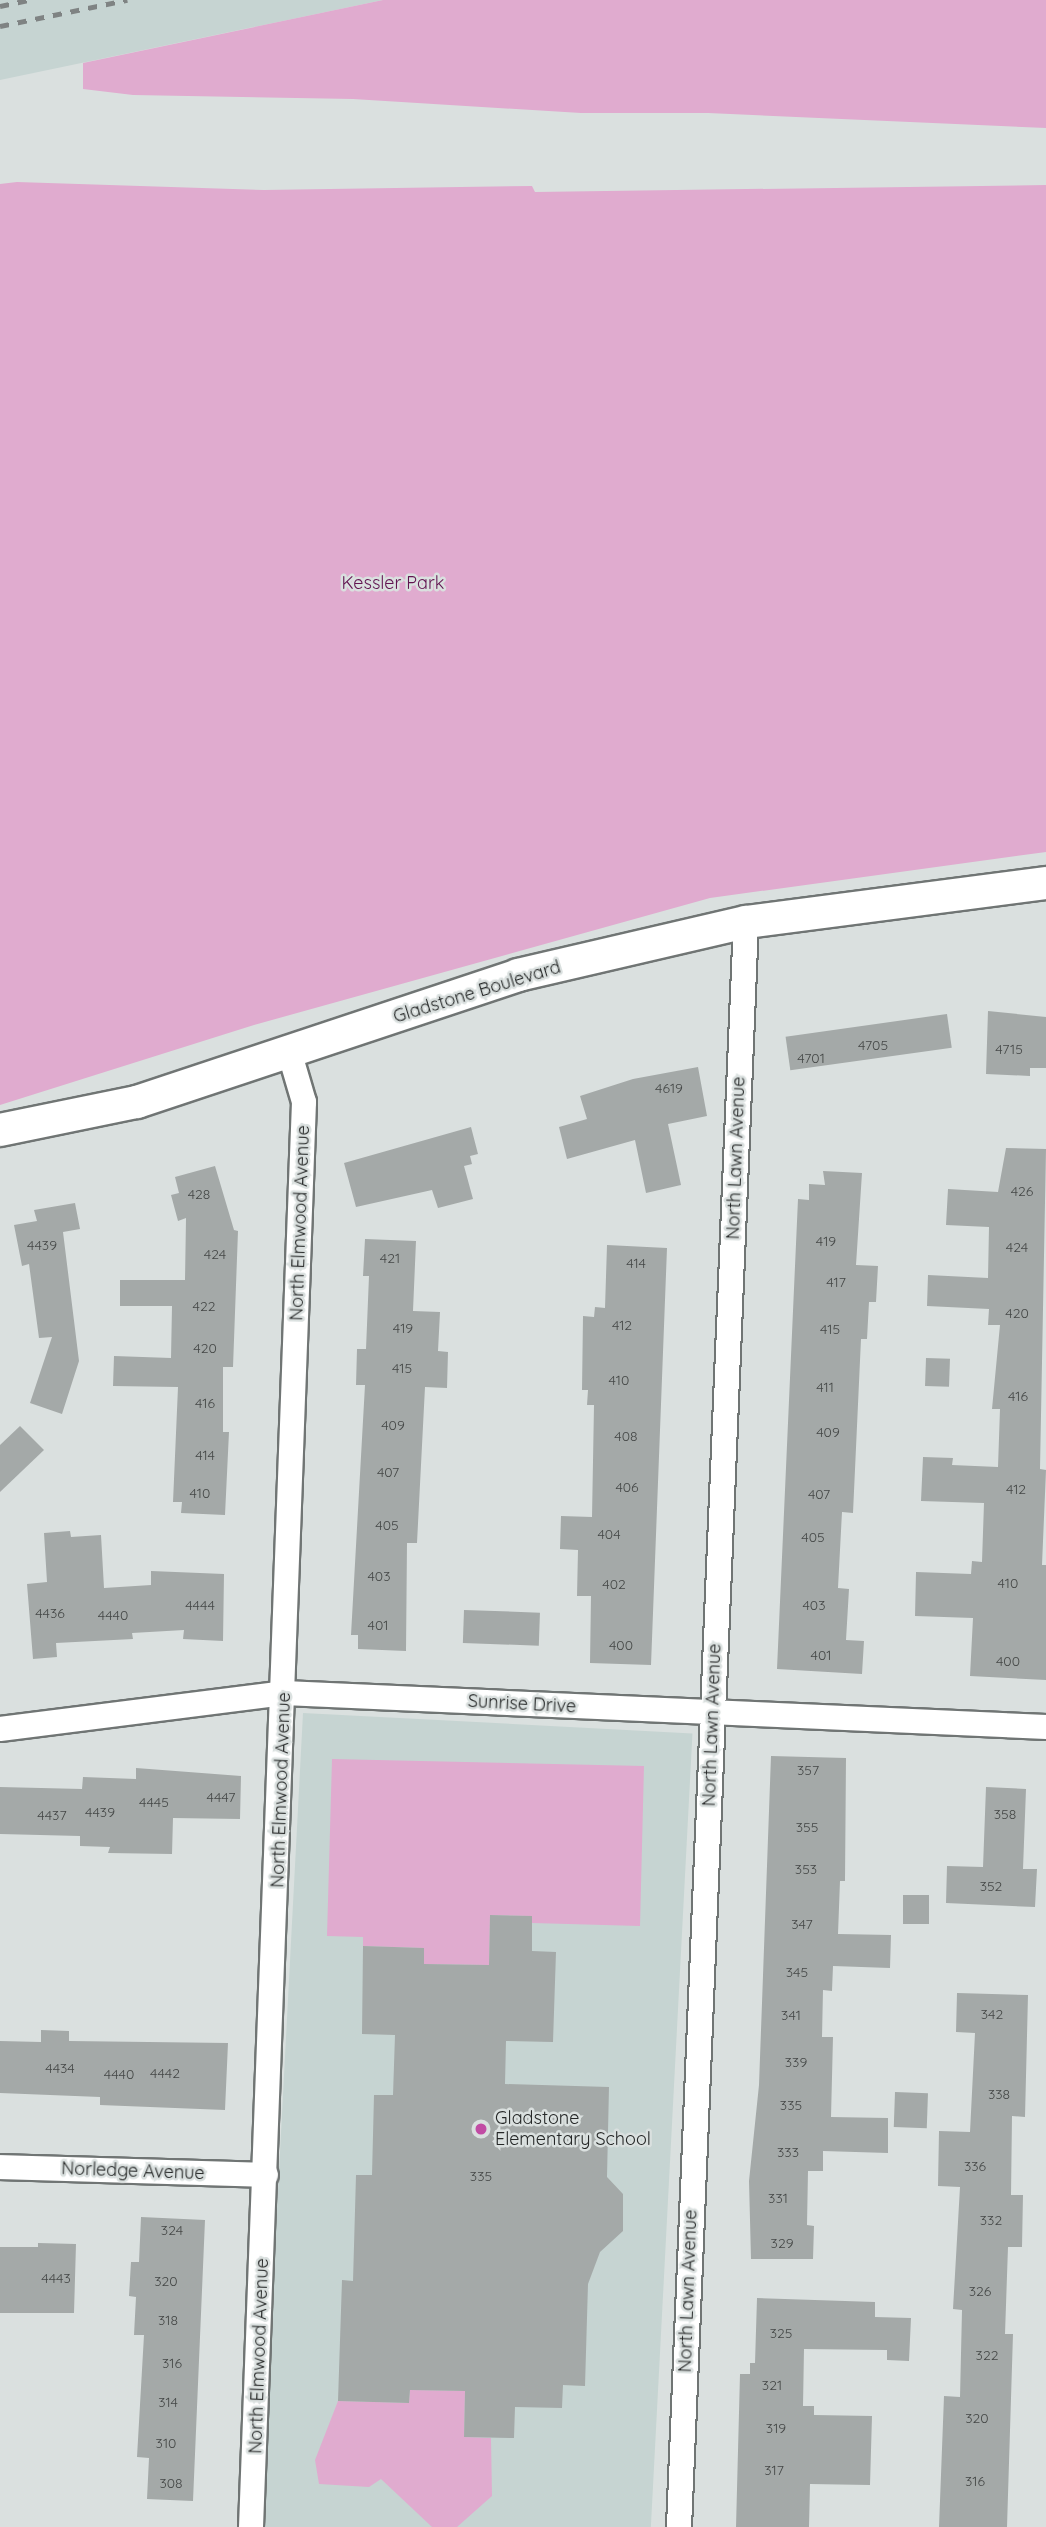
<!DOCTYPE html>
<style>
body{margin:0}
#map{position:relative;width:1046px;height:2527px;overflow:hidden;background:#dae0df;font-family:Quicksand,sans-serif}
div>[style]{position:absolute}
[style*='--x']{left:calc(var(--x)*1px);top:calc(var(--y)*1px);width:calc(var(--w)*1px);rotate:calc(var(--a)*1deg)}
.built>*{inset:0;background:#c6d4d2;transform-origin:0 0}
.green>*{inset:0;background:#e0abcf}
.building>*{inset:0;background:#a4a9a8;transform-origin:0 0}
.roads{filter:drop-shadow(2px 0 #707574) drop-shadow(-2px 0 #707574) drop-shadow(0 2px #707574) drop-shadow(0 -2px #707574)}
.minor>*{height:24px;margin:-12px;padding:0 12px;transform-origin:12px;border-radius:12px;background:#fff}
.tertiary>*{height:32px;margin:-16px;padding:0 16px;transform-origin:16px;border-radius:16px;background:#fff}
.rail>*{height:5px;margin-top:-2.5px;transform-origin:0;background:repeating-linear-gradient(90deg,#7f8383 0 9px,transparent 0 18px)}
.dots>*{width:19px;height:19px;translate:-50% -50%;box-sizing:border-box;border:4px solid #dae0df;border-radius:50%}
span{translate:-50% -50%;white-space:nowrap;text-align:center;line-height:1.15;-webkit-text-stroke:5px #dae0df;paint-order:stroke}
.number-label{font-size:14px;color:#454847}
.number-label span{-webkit-text-stroke-width:0}
.park-label{font-size:18px;color:#611350}
.street-label{font-size:18px;color:#252727}
.poi-label{font-size:18px;color:#252727}
.left{translate:0 -50%;text-align:left}
</style>
<div id="map">
<div class="built">
<i style="clip-path:polygon(0 0,383px 0,0 80px)"></i>
<i style="left:303px;top:1713px;width:390px;height:815px;rotate:3deg"></i>
</div>
<div class="green">
<i style="clip-path:polygon(383px 0,1046px 0,1046px 128px,708px 113px,581px 113px,353px 99px,133px 95px,83px 89px,83px 63px)"></i>
<i style="clip-path:polygon(17px 182px,264px 190px,532px 186px,535px 192px,1046px 185px,1046px 852px,710px 898px,254px 1025px,0 1105px,0 184px)"></i>
<i style="clip-path:polygon(332px 1759px,644px 1766px,640px 1926px,532px 1923px,532px 1916px,490px 1915px,489px 1965px,424px 1964px,424px 1948px,363px 1946px,363px 1937px,327px 1936px)"></i>
<i style="clip-path:polygon(410px 2390px,465px 2391px,464px 2437px,491px 2438px,492px 2496px,457px 2527px,432px 2527px,381px 2479px,369px 2487px,319px 2484px,315px 2460px,338px 2401px,409px 2403px)"></i>
</div>
<div class="building">
<i style="clip-path:polygon(988px 1011px,1046px 1017px,1046px 1068px,1030px 1068px,1030px 1076px,986px 1074px)"></i>
<i style="left:947px;top:1014px;width:34px;height:163px;rotate:82deg"></i>
<i style="clip-path:polygon(698px 1067px,707px 1116px,668px 1124px,681px 1185px,646px 1193px,635px 1140px,567px 1159px,559px 1127px,587px 1119px,580px 1096px,633px 1079px)"></i>
<i style="clip-path:polygon(471px 1127px,478px 1154px,470px 1156px,472px 1164px,464px 1166px,473px 1199px,438px 1208px,432px 1190px,356px 1207px,344px 1163px)"></i>
<i style="clip-path:polygon(1006px 1148px,1046px 1149px,1040px 1469px,1046px 1470px,1042px 1565px,1046px 1565px,1046px 1680px,970px 1676px,973px 1618px,915px 1616px,916px 1572px,971px 1574px,972px 1561px,982px 1562px,984px 1503px,921px 1501px,923px 1457px,953px 1458px,952px 1465px,998px 1467px,1000px 1409px,992px 1409px,1000px 1325px,988px 1325px,989px 1309px,927px 1306px,928px 1275px,988px 1278px,989px 1227px,946px 1225px,948px 1189px,998px 1192px)"></i>
<i style="clip-path:polygon(215px 1166px,234px 1230px,238px 1231px,233px 1367px,223px 1367px,223px 1432px,229px 1432px,225px 1515px,181px 1513px,182px 1502px,173px 1502px,178px 1387px,113px 1386px,114px 1356px,171px 1358px,172px 1306px,120px 1306px,120px 1280px,185px 1280px,186px 1218px,178px 1221px,171px 1195px,179px 1193px,175px 1177px)"></i>
<i style="clip-path:polygon(823px 1171px,862px 1173px,856px 1265px,878px 1266px,876px 1302px,869px 1302px,867px 1339px,861px 1339px,853px 1513px,842px 1512px,838px 1588px,849px 1589px,846px 1640px,864px 1641px,862px 1674px,777px 1669px,798px 1199px,809px 1200px,809px 1184px,825px 1185px)"></i>
<i style="clip-path:polygon(75px 1203px,80px 1229px,63px 1232px,79px 1361px,62px 1414px,30px 1403px,52px 1337px,39px 1338px,29px 1264px,22px 1266px,14px 1225px,37px 1221px,34px 1210px)"></i>
<i style="clip-path:polygon(365px 1239px,416px 1241px,413px 1311px,440px 1312px,438px 1351px,448px 1352px,447px 1388px,425px 1387px,417px 1543px,407px 1543px,406px 1651px,358px 1649px,358px 1635px,351px 1635px,365px 1385px,356px 1385px,357px 1349px,366px 1349px,369px 1276px,363px 1276px)"></i>
<i style="clip-path:polygon(607px 1245px,667px 1248px,651px 1665px,590px 1663px,591px 1596px,577px 1596px,578px 1550px,560px 1549px,561px 1516px,592px 1517px,594px 1405px,587px 1405px,588px 1390px,582px 1390px,583px 1316px,594px 1317px,595px 1307px,605px 1308px)"></i>
<i style="left:926px;top:1358px;width:24px;height:28px;rotate:2deg"></i>
<i style="clip-path:polygon(20px 1426px,44px 1450px,0 1492px,0 1445px)"></i>
<i style="clip-path:polygon(70px 1531px,71px 1537px,101px 1535px,104px 1588px,151px 1585px,151px 1571px,224px 1574px,223px 1641px,183px 1639px,184px 1630px,132px 1633px,133px 1639px,56px 1643px,57px 1657px,33px 1659px,27px 1584px,47px 1582px,44px 1533px)"></i>
<i style="left:464px;top:1610px;width:76px;height:33px;rotate:2deg"></i>
<i style="clip-path:polygon(771px 1756px,846px 1758px,845px 1881px,840px 1881px,838px 1934px,891px 1935px,890px 1968px,833px 1966px,832px 1991px,823px 1990px,822px 2037px,833px 2037px,831px 2117px,888px 2118px,888px 2153px,823px 2151px,823px 2171px,808px 2171px,807px 2225px,814px 2226px,813px 2259px,751px 2259px,749px 2181px,759px 2085px)"></i>
<i style="clip-path:polygon(136px 1768px,241px 1776px,240px 1819px,173px 1818px,172px 1854px,108px 1853px,110px 1847px,80px 1846px,80px 1836px,0 1834px,0 1787px,82px 1789px,83px 1777px,136px 1779px)"></i>
<i style="clip-path:polygon(986px 1787px,1026px 1789px,1023px 1869px,1037px 1869px,1035px 1907px,946px 1903px,947px 1866px,983px 1867px)"></i>
<i style="left:903px;top:1895px;width:26px;height:29px"></i>
<i style="clip-path:polygon(490px 1915px,532px 1916px,532px 1951px,556px 1952px,553px 2042px,506px 2041px,505px 2084px,609px 2087px,607px 2177px,623px 2194px,623px 2231px,600px 2252px,588px 2284px,585px 2386px,563px 2385px,562px 2408px,515px 2407px,514px 2438px,464px 2437px,465px 2391px,410px 2390px,409px 2403px,338px 2401px,342px 2280px,353px 2281px,356px 2175px,372px 2175px,374px 2095px,393px 2095px,395px 2035px,362px 2034px,363px 1946px,424px 1948px,424px 1964px,489px 1965px)"></i>
<i style="clip-path:polygon(957px 1993px,1028px 1995px,1025px 2117px,1012px 2116px,1011px 2195px,1023px 2195px,1022px 2247px,1008px 2247px,1005px 2334px,1013px 2334px,1007px 2527px,939px 2527px,944px 2396px,960px 2397px,962px 2310px,953px 2309px,960px 2187px,938px 2186px,939px 2131px,970px 2132px,975px 2033px,956px 2032px)"></i>
<i style="clip-path:polygon(41px 2030px,69px 2031px,69px 2041px,228px 2043px,225px 2110px,100px 2105px,100px 2097px,0 2093px,0 2041px,41px 2042px)"></i>
<i style="left:895px;top:2092px;width:33px;height:35px;rotate:2deg"></i>
<i style="clip-path:polygon(141px 2217px,205px 2220px,193px 2501px,147px 2499px,149px 2458px,137px 2457px,144px 2335px,134px 2335px,136px 2297px,129px 2296px,131px 2262px,139px 2262px)"></i>
<i style="clip-path:polygon(38px 2243px,76px 2244px,74px 2313px,0 2313px,0 2247px,38px 2247px)"></i>
<i style="clip-path:polygon(757px 2298px,875px 2302px,875px 2317px,911px 2318px,909px 2361px,887px 2360px,887px 2350px,804px 2349px,803px 2406px,814px 2406px,814px 2415px,872px 2416px,870px 2485px,810px 2484px,809px 2527px,736px 2527px,740px 2374px,750px 2374px,750px 2363px,755px 2363px)"></i>
</div>
<div class="roads">
<div class="minor">
<i style="--x:0;--y:1729;--w:286;--a:-7.2"></i>
<i style="--x:284;--y:1693;--w:763;--a:2.55"></i>
<i style="--x:0;--y:2167;--w:266;--a:1.7"></i>
<i style="--x:251;--y:2527;--w:1426;--a:-87.87"></i>
<i style="--x:304;--y:1102;--w:50;--a:-106.3"></i>
<i style="--x:679;--y:2527;--w:1606;--a:-87.61"></i>
</div>
<div class="tertiary">
<i style="--x:0;--y:1130;--w:140;--a:-11.6"></i>
<i style="--x:137;--y:1102;--w:402;--a:-18.4"></i>
<i style="--x:518;--y:975;--w:234;--a:-13.1"></i>
<i style="--x:746;--y:922;--w:303;--a:-7.4"></i>
</div>
</div>
<div class="rail">
<i style="--x:0;--y:6;--w:29;--a:-12"></i>
<i style="--x:0;--y:26;--w:130;--a:-11.6"></i>
</div>
<div class="dots">
<i style="left:481px;top:2129px;background:#c14ca4"></i>
</div>
<div class="number-label">
<span style="left:873px;top:1045px">4705</span>
<span style="left:1009px;top:1049px">4715</span>
<span style="left:811px;top:1058px">4701</span>
<span style="left:669px;top:1088px">4619</span>
<span style="left:1022px;top:1191px">426</span>
<span style="left:199px;top:1194px">428</span>
<span style="left:826px;top:1241px">419</span>
<span style="left:42px;top:1245px">4439</span>
<span style="left:1017px;top:1247px">424</span>
<span style="left:215px;top:1254px">424</span>
<span style="left:390px;top:1258px">421</span>
<span style="left:636px;top:1263px">414</span>
<span style="left:836px;top:1282px">417</span>
<span style="left:204px;top:1306px">422</span>
<span style="left:1017px;top:1313px">420</span>
<span style="left:622px;top:1325px">412</span>
<span style="left:403px;top:1328px">419</span>
<span style="left:830px;top:1329px">415</span>
<span style="left:205px;top:1348px">420</span>
<span style="left:402px;top:1368px">415</span>
<span style="left:619px;top:1380px">410</span>
<span style="left:825px;top:1387px">411</span>
<span style="left:1018px;top:1396px">416</span>
<span style="left:205px;top:1403px">416</span>
<span style="left:393px;top:1425px">409</span>
<span style="left:828px;top:1432px">409</span>
<span style="left:626px;top:1436px">408</span>
<span style="left:205px;top:1455px">414</span>
<span style="left:388px;top:1472px">407</span>
<span style="left:627px;top:1487px">406</span>
<span style="left:1016px;top:1489px">412</span>
<span style="left:200px;top:1493px">410</span>
<span style="left:819px;top:1494px">407</span>
<span style="left:387px;top:1525px">405</span>
<span style="left:609px;top:1534px">404</span>
<span style="left:813px;top:1537px">405</span>
<span style="left:379px;top:1576px">403</span>
<span style="left:1008px;top:1583px">410</span>
<span style="left:614px;top:1584px">402</span>
<span style="left:200px;top:1605px">4444</span>
<span style="left:814px;top:1605px">403</span>
<span style="left:50px;top:1613px">4436</span>
<span style="left:113px;top:1615px">4440</span>
<span style="left:378px;top:1625px">401</span>
<span style="left:621px;top:1645px">400</span>
<span style="left:821px;top:1655px">401</span>
<span style="left:1008px;top:1661px">400</span>
<span style="left:808px;top:1770px">357</span>
<span style="left:221px;top:1797px">4447</span>
<span style="left:154px;top:1802px">4445</span>
<span style="left:100px;top:1812px">4439</span>
<span style="left:1005px;top:1814px">358</span>
<span style="left:52px;top:1815px">4437</span>
<span style="left:807px;top:1827px">355</span>
<span style="left:806px;top:1869px">353</span>
<span style="left:991px;top:1886px">352</span>
<span style="left:802px;top:1924px">347</span>
<span style="left:797px;top:1972px">345</span>
<span style="left:992px;top:2014px">342</span>
<span style="left:791px;top:2015px">341</span>
<span style="left:796px;top:2062px">339</span>
<span style="left:60px;top:2068px">4434</span>
<span style="left:165px;top:2073px">4442</span>
<span style="left:119px;top:2074px">4440</span>
<span style="left:999px;top:2094px">338</span>
<span style="left:791px;top:2105px">335</span>
<span style="left:788px;top:2152px">333</span>
<span style="left:975px;top:2166px">336</span>
<span style="left:481px;top:2176px">335</span>
<span style="left:778px;top:2198px">331</span>
<span style="left:991px;top:2220px">332</span>
<span style="left:172px;top:2230px">324</span>
<span style="left:782px;top:2243px">329</span>
<span style="left:56px;top:2278px">4443</span>
<span style="left:166px;top:2281px">320</span>
<span style="left:980px;top:2291px">326</span>
<span style="left:168px;top:2320px">318</span>
<span style="left:781px;top:2333px">325</span>
<span style="left:987px;top:2355px">322</span>
<span style="left:172px;top:2363px">316</span>
<span style="left:772px;top:2385px">321</span>
<span style="left:168px;top:2402px">314</span>
<span style="left:977px;top:2418px">320</span>
<span style="left:776px;top:2428px">319</span>
<span style="left:166px;top:2443px">310</span>
<span style="left:774px;top:2470px">317</span>
<span style="left:975px;top:2481px">316</span>
<span style="left:171px;top:2483px">308</span>
</div>
<div class="park-label">
<span style="left:393px;top:583px">Kessler Park</span>
</div>
<div class="street-label">
<span style="left:477px;top:992px;rotate:-17deg">Gladstone Boulevard</span>
<span style="left:736px;top:1158px;rotate:-88deg">North Lawn Avenue</span>
<span style="left:300px;top:1223px;rotate:-88deg">North Elmwood Avenue</span>
<span style="left:522px;top:1704px;rotate:3deg">Sunrise Drive</span>
<span style="left:712px;top:1725px;rotate:-88deg">North Lawn Avenue</span>
<span style="left:281px;top:1790px;rotate:-88deg">North Elmwood Avenue</span>
<span style="left:133px;top:2171px;rotate:2deg">Norledge Avenue</span>
<span style="left:688px;top:2291px;rotate:-88deg">North Lawn Avenue</span>
<span style="left:259px;top:2356px;rotate:-88deg">North Elmwood Avenue</span>
</div>
<div class="poi-label">
<span class="left" style="left:495px;top:2129px">Gladstone<br>Elementary School</span>
</div>
</div>
